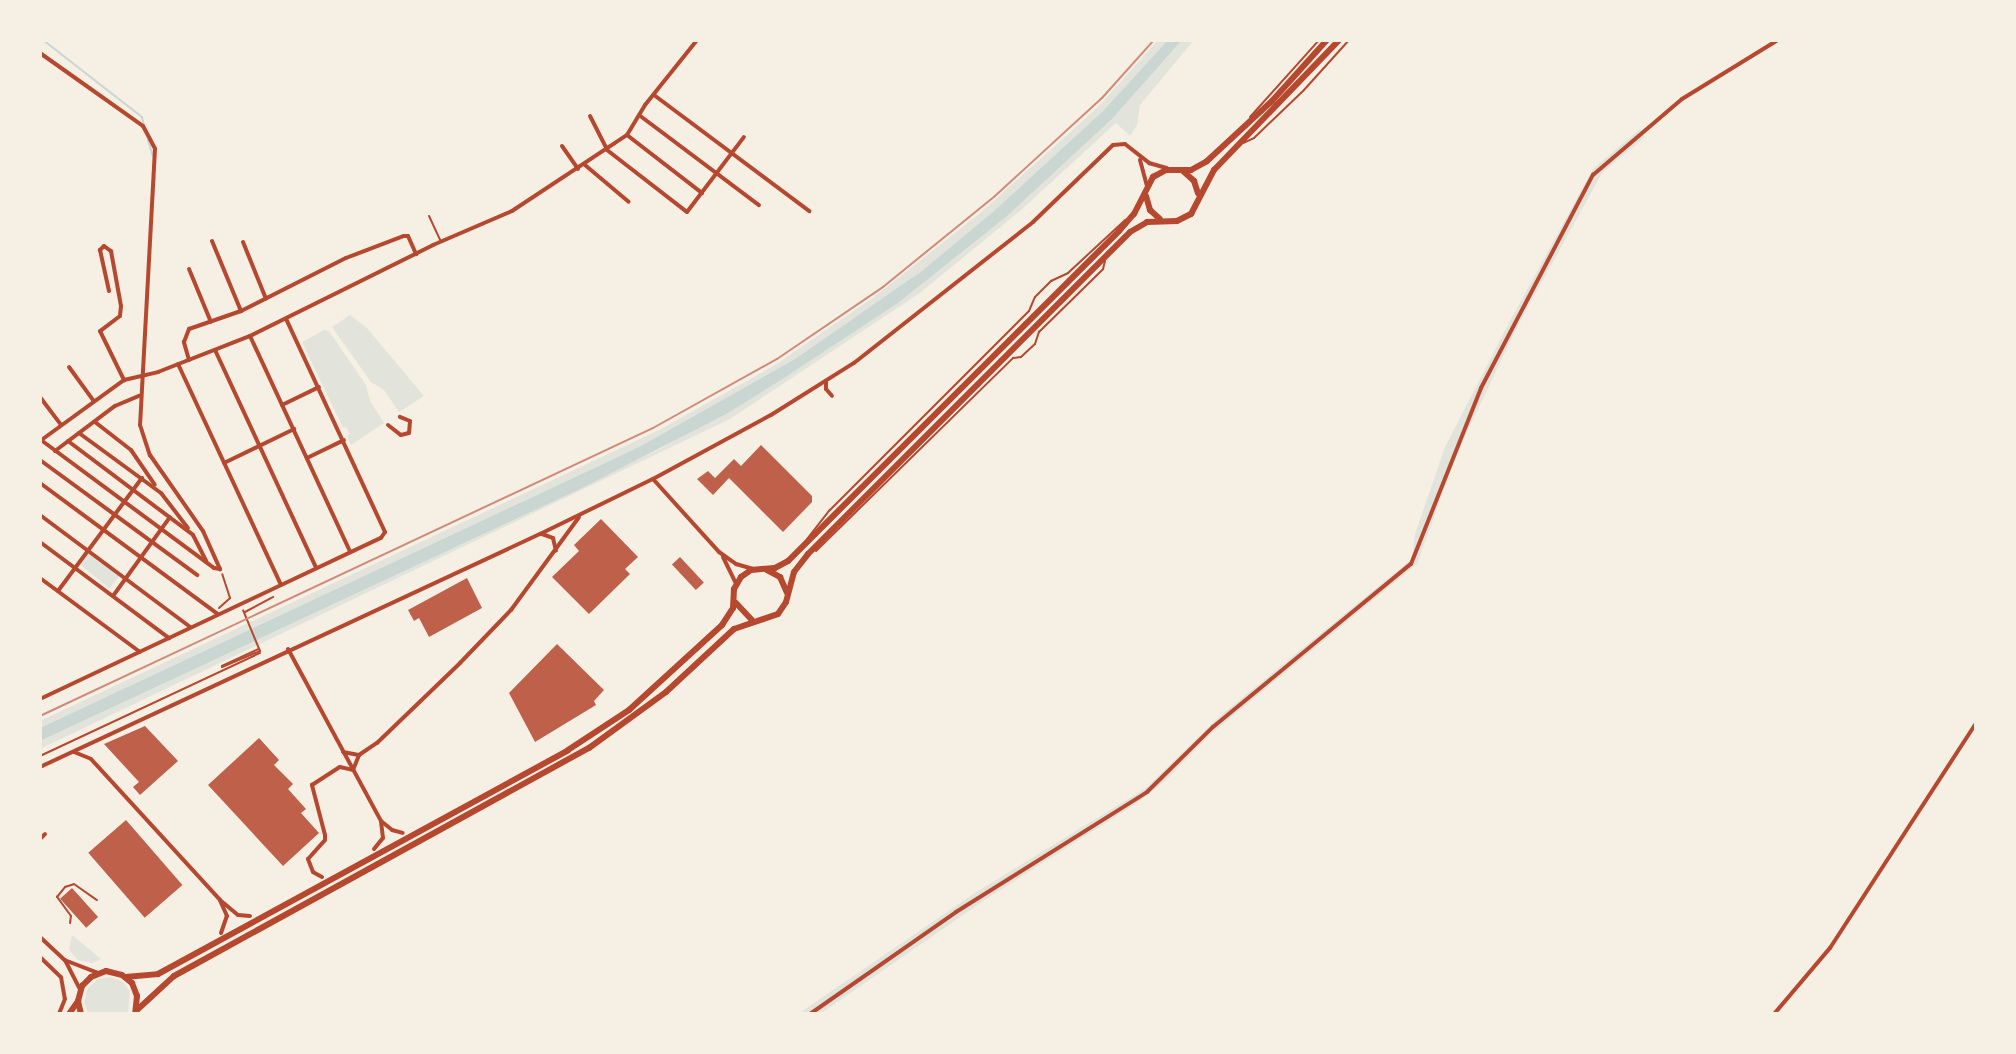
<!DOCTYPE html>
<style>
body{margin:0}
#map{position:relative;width:2016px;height:1054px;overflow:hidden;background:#f6efe4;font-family:"Varela Round",sans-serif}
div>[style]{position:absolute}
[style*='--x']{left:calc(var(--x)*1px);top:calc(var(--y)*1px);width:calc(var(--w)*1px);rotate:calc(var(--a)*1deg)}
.green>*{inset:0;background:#e2e4dc;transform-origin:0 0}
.water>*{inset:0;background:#c9d6d2}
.stream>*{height:2px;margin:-1px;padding:0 1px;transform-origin:1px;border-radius:1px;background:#c9d6d2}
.building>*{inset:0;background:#bf614a;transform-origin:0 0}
.path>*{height:2px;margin:-1px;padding:0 1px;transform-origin:1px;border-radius:1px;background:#b5482f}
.service>*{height:2px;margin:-1px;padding:0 1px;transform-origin:1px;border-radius:1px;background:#b5482f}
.minor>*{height:4px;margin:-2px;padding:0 2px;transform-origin:2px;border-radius:2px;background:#b5482f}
.primary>*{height:6px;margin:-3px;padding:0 3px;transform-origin:3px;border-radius:3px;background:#b5482f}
.rail>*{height:2px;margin:-1px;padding:0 1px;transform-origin:1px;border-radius:1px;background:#cf8b77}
span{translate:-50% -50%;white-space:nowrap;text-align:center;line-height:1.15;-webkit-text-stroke:6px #f6efe4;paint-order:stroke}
.frame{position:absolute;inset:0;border:42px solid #f6efe4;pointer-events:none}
</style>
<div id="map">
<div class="green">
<i style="clip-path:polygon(1158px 40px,1168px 40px,1103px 111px,994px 211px,923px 270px,795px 359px,639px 447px,40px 728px,40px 721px,659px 430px,775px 365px,874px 297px,980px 213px,1098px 107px)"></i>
<i style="clip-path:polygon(1182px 40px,1194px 40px,1140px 105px,1137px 125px,1130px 136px,1116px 123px,1021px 210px,920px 293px,730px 419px,40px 749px,40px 741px,660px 449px,784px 378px,898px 303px,1006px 217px,1112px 119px)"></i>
<i style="clip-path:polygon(1640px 129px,1645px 137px,1602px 173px,1517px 327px,1458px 451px,1417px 564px,1211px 734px,1165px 781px,1134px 805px,986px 899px,820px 1014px,798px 1014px,975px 893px,1146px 788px,1220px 716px,1412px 559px,1415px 534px,1445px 447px,1510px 321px,1593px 169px)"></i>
<i style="clip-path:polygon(350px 315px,366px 327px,424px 396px,399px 412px,384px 390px,371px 382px,332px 327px)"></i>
<i style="clip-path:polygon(324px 330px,329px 331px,366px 385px,370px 401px,384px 423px,351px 445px,347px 436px,350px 434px,346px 427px,343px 428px,302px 342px)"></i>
<i style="left:90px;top:552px;width:38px;height:16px;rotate:39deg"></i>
<i style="clip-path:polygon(72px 935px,101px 959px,93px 963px,78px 960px,69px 950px)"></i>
<i style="clip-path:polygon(110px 977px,123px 982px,130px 991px,128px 1013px,89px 1014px,84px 1003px,87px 989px,98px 979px)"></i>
</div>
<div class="water">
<i style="clip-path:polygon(1168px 40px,1182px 40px,1112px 119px,1006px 217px,898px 303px,784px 378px,728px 413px,582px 488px,40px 741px,40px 728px,639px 447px,795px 359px,923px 270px,994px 211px,1103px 111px)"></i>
</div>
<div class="stream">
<i style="--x:43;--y:40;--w:125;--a:37.9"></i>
<i style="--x:142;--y:117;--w:9;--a:77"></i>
<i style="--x:148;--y:140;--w:17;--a:73"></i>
</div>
<div class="building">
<i style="clip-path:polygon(761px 445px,812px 496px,812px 502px,783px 532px,729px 478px,713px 495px,697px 479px,708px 471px,715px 478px,734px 459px,741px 466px)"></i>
<i style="clip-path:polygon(601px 519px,638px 557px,625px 569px,630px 574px,589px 614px,552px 577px,579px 551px,574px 545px)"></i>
<i style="left:680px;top:557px;width:35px;height:11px;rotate:47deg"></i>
<i style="clip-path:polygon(467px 578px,482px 608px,429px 637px,419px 618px,414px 621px,408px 610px)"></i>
<i style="clip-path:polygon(557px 644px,604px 690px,594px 701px,596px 705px,535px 742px,509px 693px)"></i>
<i style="clip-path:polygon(145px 726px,178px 761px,140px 795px,133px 787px,139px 782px,104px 744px)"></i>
<i style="clip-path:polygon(259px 738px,279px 760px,274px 765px,293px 784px,288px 789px,306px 809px,301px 813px,319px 833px,283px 866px,208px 785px)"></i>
<i style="left:126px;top:820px;width:86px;height:50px;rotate:49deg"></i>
<i style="left:72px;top:888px;width:39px;height:16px;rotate:48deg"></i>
</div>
<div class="path">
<i style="--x:219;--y:608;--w:15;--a:-42"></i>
<i style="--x:230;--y:598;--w:25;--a:-108"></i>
<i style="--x:245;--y:612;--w:32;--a:-28"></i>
<i style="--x:222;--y:666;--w:40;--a:-25"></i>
<i style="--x:222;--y:667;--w:41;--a:-22.8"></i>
<i style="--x:260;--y:651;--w:44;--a:-112.5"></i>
<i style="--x:40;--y:756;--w:243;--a:-25.1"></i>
</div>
<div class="service">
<i style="--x:1250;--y:117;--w:103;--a:-48.1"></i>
<i style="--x:1243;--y:143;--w:12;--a:-24"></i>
<i style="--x:1254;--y:138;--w:69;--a:-43.8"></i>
<i style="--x:1304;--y:90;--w:67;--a:-48"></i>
<i style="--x:429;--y:216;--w:26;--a:65"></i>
<i style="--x:807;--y:539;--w:37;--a:-52"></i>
<i style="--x:830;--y:510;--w:281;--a:-45"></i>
<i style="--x:1029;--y:311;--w:15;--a:-67"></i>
<i style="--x:1035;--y:297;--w:23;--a:-45"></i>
<i style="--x:1051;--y:281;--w:19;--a:-25"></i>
<i style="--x:1068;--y:273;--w:78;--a:-42.9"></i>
<i style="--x:816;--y:551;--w:276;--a:-44.4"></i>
<i style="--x:1013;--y:358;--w:8;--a:-7"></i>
<i style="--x:1021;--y:357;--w:19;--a:-43"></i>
<i style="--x:1035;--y:344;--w:13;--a:-72"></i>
<i style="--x:1039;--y:332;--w:90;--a:-44.5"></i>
<i style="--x:1103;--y:269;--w:8;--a:-76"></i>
<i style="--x:70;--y:923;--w:7;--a:-82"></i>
<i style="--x:71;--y:916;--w:24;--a:-126"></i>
<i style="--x:57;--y:897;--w:13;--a:-51"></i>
<i style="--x:65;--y:887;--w:9;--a:-18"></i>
<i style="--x:74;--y:884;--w:28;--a:35"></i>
</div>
<div class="minor">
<i style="--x:40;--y:53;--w:126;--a:35.3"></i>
<i style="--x:143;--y:126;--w:26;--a:62"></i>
<i style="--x:155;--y:149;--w:276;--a:93.1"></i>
<i style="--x:140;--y:425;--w:32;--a:72"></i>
<i style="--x:150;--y:455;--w:93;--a:55.1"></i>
<i style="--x:203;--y:531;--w:42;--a:65.9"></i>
<i style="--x:654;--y:95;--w:194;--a:36.8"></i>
<i style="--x:639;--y:115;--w:150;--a:36.9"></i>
<i style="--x:590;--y:116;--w:38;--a:63"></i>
<i style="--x:607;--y:150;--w:101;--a:37.8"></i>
<i style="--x:687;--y:212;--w:94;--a:-52.8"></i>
<i style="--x:627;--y:135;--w:95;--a:37.7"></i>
<i style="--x:562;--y:146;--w:28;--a:55"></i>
<i style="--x:1140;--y:160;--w:27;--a:75"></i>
<i style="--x:585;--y:165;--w:57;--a:40.1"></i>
<i style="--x:212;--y:241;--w:76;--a:67.5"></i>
<i style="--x:243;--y:242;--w:61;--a:68"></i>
<i style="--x:104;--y:246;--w:9;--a:36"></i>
<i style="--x:111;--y:251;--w:56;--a:79.7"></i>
<i style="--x:121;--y:306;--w:10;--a:96"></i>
<i style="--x:120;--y:316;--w:25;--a:143"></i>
<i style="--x:100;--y:331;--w:55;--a:63.9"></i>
<i style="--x:104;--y:246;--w:6;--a:135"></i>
<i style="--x:100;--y:250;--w:42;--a:77.6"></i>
<i style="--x:189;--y:269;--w:57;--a:67.5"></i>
<i style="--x:250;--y:336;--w:237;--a:65.1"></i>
<i style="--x:215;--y:350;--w:240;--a:65.1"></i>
<i style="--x:189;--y:360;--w:19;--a:-106"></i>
<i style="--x:184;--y:342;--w:14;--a:-69"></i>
<i style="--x:189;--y:329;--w:55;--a:-19.1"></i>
<i style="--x:241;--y:311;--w:118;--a:-26.8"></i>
<i style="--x:346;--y:258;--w:62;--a:-20.8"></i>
<i style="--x:404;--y:236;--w:4;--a:0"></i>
<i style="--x:408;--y:236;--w:20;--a:66"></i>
<i style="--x:178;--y:364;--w:242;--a:65"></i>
<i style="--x:69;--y:367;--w:41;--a:54"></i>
<i style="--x:826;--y:381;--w:8;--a:90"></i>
<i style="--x:826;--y:389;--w:9;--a:49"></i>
<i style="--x:40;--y:397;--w:34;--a:53"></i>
<i style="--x:282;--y:405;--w:41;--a:-25.9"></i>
<i style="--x:95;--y:422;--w:46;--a:37.9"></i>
<i style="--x:131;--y:450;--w:42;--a:55.6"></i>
<i style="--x:388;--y:425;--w:16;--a:38"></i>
<i style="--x:401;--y:435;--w:8;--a:-14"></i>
<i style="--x:409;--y:433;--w:12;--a:-85"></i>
<i style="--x:410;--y:421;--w:11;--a:-158"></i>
<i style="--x:79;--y:433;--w:102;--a:36.2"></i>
<i style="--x:161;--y:493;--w:44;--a:52.4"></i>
<i style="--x:41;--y:440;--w:215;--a:36.5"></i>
<i style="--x:214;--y:568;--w:6;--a:9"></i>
<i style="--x:40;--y:441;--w:104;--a:-36"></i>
<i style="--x:124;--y:380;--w:35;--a:-13"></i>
<i style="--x:158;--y:372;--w:99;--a:-21.4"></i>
<i style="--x:250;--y:336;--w:204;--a:-26.4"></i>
<i style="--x:433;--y:245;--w:86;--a:-23.3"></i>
<i style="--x:512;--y:211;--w:138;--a:-33.5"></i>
<i style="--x:627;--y:135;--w:35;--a:-59"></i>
<i style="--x:645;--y:105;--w:83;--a:-51.3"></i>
<i style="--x:68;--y:441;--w:156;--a:36.9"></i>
<i style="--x:193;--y:535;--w:29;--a:63"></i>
<i style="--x:55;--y:451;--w:75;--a:-36.9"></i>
<i style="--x:115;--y:406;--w:26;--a:-23"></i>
<i style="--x:307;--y:458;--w:41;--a:-25.9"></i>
<i style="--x:40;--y:460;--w:195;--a:36.2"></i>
<i style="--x:224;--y:463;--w:78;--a:-25.9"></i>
<i style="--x:653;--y:479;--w:98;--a:47.9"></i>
<i style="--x:719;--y:552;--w:21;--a:35"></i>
<i style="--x:736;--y:564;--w:18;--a:16"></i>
<i style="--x:40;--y:483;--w:221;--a:36.4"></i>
<i style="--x:40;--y:515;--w:187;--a:36.7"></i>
<i style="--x:542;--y:534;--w:12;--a:20"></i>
<i style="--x:553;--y:538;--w:13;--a:77"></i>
<i style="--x:40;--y:542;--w:161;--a:36.7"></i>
<i style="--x:723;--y:557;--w:30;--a:64"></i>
<i style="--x:40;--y:578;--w:124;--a:36.5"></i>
<i style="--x:58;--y:591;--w:141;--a:-53.4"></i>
<i style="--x:113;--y:596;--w:97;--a:-54.2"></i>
<i style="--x:288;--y:649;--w:196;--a:61.6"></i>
<i style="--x:40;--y:699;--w:377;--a:-25.3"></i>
<i style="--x:381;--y:538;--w:7;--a:-56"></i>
<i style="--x:385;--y:532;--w:235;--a:-114.9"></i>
<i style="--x:74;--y:752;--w:18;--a:22"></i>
<i style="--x:91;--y:759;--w:191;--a:47.5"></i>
<i style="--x:343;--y:752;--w:16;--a:11"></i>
<i style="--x:359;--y:755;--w:22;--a:-34"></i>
<i style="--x:377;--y:743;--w:115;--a:-43.9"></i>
<i style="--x:460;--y:663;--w:74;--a:-46.1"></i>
<i style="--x:511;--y:610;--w:115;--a:-53.8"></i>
<i style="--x:40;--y:767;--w:552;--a:-24.99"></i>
<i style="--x:540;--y:534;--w:126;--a:-26"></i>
<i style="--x:653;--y:479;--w:134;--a:-28.5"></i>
<i style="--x:771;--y:415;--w:98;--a:-32.1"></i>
<i style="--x:854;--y:363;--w:228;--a:-38.2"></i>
<i style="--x:1033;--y:222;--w:111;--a:-43.9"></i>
<i style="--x:1113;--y:145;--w:12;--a:-5"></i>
<i style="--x:1125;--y:144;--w:31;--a:38"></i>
<i style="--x:1149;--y:163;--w:19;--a:16"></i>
<i style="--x:40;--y:839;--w:7;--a:-45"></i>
<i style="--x:374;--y:849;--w:14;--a:-51"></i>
<i style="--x:383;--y:838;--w:17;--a:-97"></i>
<i style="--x:381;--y:821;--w:14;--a:39"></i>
<i style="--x:392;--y:830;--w:11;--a:15"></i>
<i style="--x:322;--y:877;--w:10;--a:-151"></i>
<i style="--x:313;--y:872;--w:14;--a:-111"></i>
<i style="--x:308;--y:859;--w:25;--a:-48"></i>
<i style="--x:325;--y:840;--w:5;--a:-90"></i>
<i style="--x:325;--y:835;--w:52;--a:-104.6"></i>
<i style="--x:312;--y:785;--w:33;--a:-33"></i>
<i style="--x:340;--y:767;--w:13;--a:13"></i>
<i style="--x:353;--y:770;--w:16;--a:-68"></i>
<i style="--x:221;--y:933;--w:18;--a:-71"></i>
<i style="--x:227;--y:916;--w:17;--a:-114"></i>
<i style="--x:220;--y:900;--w:23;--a:40"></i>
<i style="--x:238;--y:915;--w:12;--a:5"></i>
<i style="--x:40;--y:937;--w:34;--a:43"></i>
<i style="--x:65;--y:960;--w:31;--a:63"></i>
<i style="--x:40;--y:957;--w:29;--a:44"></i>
<i style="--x:61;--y:977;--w:22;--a:80"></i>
<i style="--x:65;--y:999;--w:16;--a:112"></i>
<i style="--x:67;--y:961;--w:33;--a:21"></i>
<i style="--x:810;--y:1014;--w:178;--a:-34.9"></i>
<i style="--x:956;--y:912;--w:226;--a:-32.1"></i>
<i style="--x:1147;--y:792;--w:93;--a:-44.6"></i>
<i style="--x:1213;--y:727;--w:256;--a:-39.5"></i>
<i style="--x:1411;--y:564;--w:189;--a:-68.3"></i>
<i style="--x:1481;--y:388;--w:241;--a:-62.3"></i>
<i style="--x:1593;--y:175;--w:117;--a:-40.5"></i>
<i style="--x:1682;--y:99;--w:113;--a:-31.6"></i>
<i style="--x:1774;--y:1014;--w:87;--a:-49.7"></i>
<i style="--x:1830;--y:948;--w:268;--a:-57"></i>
</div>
<div class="primary">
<i style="--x:1183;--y:171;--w:15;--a:42"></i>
<i style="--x:1194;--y:181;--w:13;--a:72"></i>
<i style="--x:1146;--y:196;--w:15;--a:74"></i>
<i style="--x:1150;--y:210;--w:13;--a:42"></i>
<i style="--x:767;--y:570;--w:15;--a:28"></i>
<i style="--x:780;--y:577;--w:17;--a:66"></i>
<i style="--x:736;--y:603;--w:23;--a:47"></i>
<i style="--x:125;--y:977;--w:33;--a:-5"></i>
<i style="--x:158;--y:974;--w:467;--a:-28.6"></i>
<i style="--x:568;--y:750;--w:73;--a:-33.3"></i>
<i style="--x:629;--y:710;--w:126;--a:-42.4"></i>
<i style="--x:722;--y:625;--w:20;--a:-57"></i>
<i style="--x:733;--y:608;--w:19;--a:-87"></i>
<i style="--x:734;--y:589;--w:14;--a:-60"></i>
<i style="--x:741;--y:577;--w:12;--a:-35"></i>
<i style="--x:751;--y:570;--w:24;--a:-5"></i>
<i style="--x:775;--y:568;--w:15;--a:-28"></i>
<i style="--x:788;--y:561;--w:467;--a:-44.9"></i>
<i style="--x:1119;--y:231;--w:23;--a:-49"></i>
<i style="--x:1134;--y:214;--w:42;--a:-62.8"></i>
<i style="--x:1153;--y:177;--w:15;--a:-28"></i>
<i style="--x:1166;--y:170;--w:25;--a:0"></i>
<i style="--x:1191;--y:170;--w:18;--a:-29"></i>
<i style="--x:1207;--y:161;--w:88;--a:-42.7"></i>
<i style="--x:1272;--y:101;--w:82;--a:-48"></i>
<i style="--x:137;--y:1010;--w:50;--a:-42.6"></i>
<i style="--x:174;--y:976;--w:474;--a:-28.8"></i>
<i style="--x:589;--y:748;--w:95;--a:-36"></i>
<i style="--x:666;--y:692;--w:93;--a:-42.8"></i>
<i style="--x:734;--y:629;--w:46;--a:-18.8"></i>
<i style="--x:778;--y:614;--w:14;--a:-56"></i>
<i style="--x:786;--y:602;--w:31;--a:-75"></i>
<i style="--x:794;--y:572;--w:23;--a:-52"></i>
<i style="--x:808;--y:554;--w:455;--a:-45"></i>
<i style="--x:1130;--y:232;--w:20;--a:-30"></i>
<i style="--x:1147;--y:222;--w:30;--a:-2"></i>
<i style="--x:1177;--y:221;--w:16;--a:-27"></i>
<i style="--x:1191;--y:214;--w:50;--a:-62.4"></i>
<i style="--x:1214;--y:170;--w:180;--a:-46.1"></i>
<i style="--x:69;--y:1014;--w:16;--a:-55"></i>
<i style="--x:81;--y:1014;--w:13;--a:-103"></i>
<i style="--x:78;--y:1001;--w:16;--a:-75"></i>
<i style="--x:82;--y:986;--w:13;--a:-45"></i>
<i style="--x:91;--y:977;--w:16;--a:-22"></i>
<i style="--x:106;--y:971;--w:16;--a:14"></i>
<i style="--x:122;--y:975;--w:13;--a:39"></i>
<i style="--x:132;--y:983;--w:14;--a:69"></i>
<i style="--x:137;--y:996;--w:18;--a:96"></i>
</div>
<div class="rail">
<i style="--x:40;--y:716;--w:677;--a:-25.17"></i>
<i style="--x:653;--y:428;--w:142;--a:-29.1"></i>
<i style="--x:777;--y:359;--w:128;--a:-34.2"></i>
<i style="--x:883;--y:287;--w:144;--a:-39.1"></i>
<i style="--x:995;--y:196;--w:145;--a:-42.5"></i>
<i style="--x:1102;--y:98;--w:78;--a:-48.1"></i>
</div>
<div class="frame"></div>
</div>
